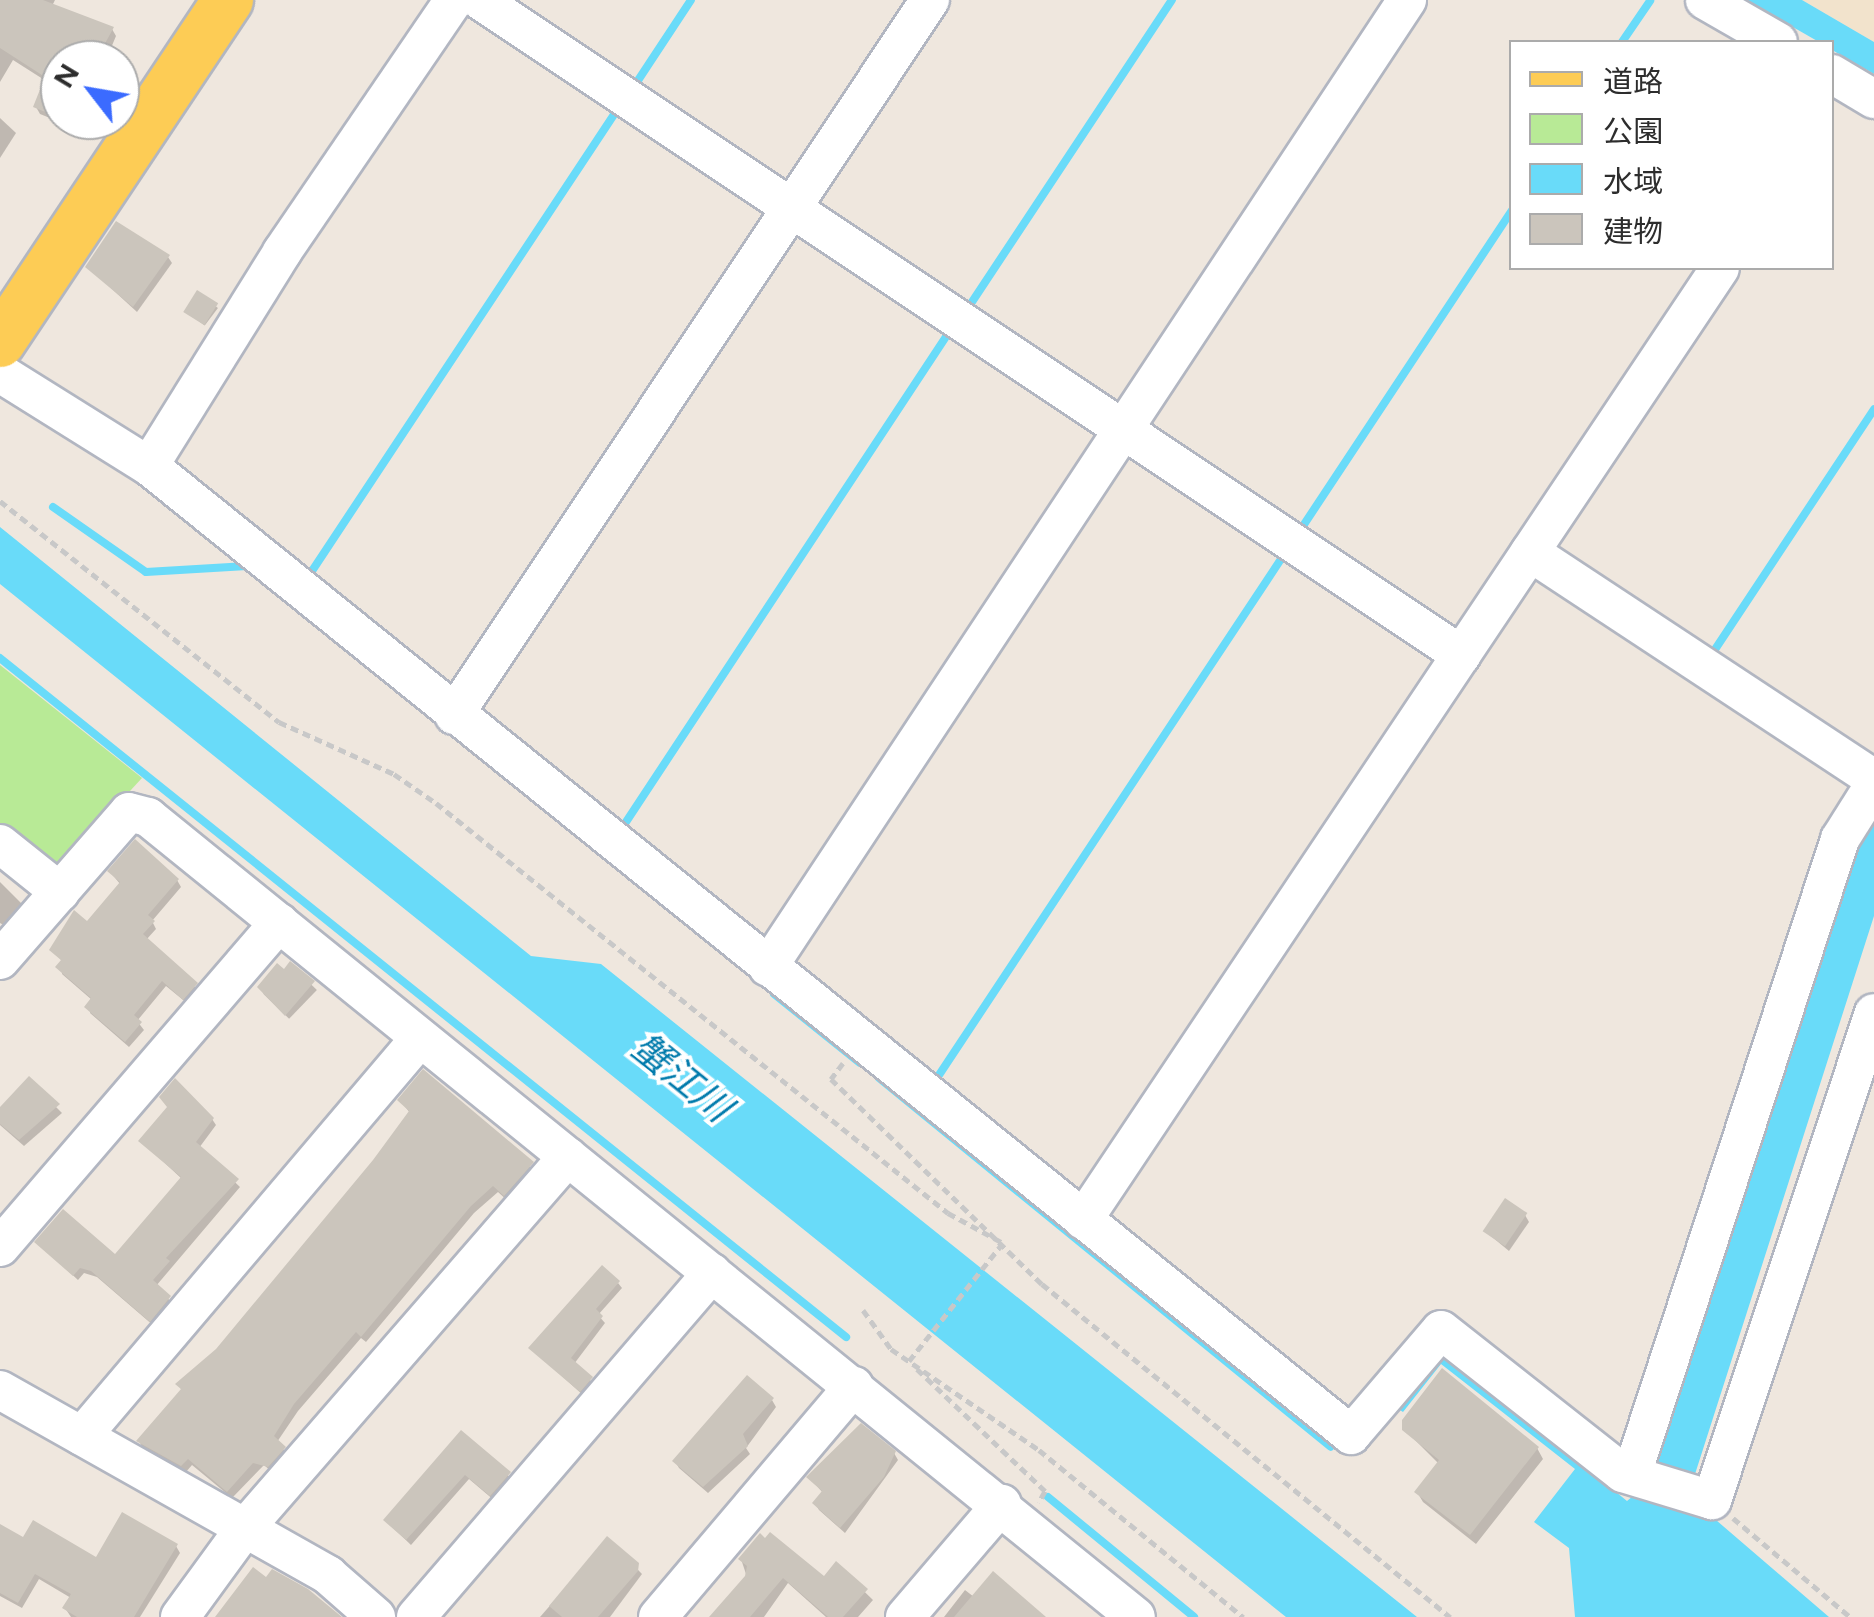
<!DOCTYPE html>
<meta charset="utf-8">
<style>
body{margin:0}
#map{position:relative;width:1874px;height:1617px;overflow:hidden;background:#efe7de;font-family:Figtree,"Noto Sans JP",sans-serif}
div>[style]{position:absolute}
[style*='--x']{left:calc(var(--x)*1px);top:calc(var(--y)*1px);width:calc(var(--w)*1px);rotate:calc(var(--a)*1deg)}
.education>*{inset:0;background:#f2e3cc}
.green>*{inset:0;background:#b8ea96}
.water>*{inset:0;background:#69dbf9}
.shadow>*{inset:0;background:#0003;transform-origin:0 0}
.stream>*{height:8px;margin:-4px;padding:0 4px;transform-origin:4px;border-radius:4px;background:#69dbf9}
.building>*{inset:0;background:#cbc5bc;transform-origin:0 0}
.path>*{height:5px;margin-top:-2.5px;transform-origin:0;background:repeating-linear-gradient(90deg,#c8c8c8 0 8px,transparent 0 13px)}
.roads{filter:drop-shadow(2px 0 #b2b6c1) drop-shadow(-2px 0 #b2b6c1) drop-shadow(0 2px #b2b6c1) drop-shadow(0 -2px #b2b6c1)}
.minor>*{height:38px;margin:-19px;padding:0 19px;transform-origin:19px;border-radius:19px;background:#fff}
.major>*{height:50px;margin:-25px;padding:0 25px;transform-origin:25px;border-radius:25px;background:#fdcc55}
span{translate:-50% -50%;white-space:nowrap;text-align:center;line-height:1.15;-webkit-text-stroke:8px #fff;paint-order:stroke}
.water-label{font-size:38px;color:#017bac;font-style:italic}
.legend{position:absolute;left:1509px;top:40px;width:325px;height:230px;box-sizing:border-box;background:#fff;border:2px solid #ababab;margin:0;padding:12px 18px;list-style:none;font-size:30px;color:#2d2d2d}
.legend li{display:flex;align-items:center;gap:20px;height:50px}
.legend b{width:50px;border:2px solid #ababab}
.north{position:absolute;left:40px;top:40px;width:100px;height:100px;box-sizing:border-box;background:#fff;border:2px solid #ababab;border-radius:50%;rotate:301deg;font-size:28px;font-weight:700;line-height:40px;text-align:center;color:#2d2d2d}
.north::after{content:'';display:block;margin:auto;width:35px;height:45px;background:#3b6bff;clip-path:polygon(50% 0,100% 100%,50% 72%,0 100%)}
</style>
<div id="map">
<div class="education">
<i style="clip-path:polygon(1802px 0,1874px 0,1874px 42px)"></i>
</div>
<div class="green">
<i style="clip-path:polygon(0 665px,142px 778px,58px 869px,0 831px)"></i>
</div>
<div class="water">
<i style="clip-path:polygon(1746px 0,1802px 0,1874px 42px,1874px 74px,1832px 50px,1832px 42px,1819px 42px)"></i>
<i style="clip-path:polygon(0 527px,531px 956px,601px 964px,1417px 1617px,1286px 1617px,0 584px)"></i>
<i style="clip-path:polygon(1874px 812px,1874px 916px,1688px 1496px,1829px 1617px,1575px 1617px,1569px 1548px,1534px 1522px,1575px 1469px,1441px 1364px,1403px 1412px,1395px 1407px,1438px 1356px,1449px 1356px,1627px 1501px,1644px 1487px,1859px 836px)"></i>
</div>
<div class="shadow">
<i style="clip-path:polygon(0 0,55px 0,52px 6px,112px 29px,116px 36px,106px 60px,60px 60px,60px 120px,78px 120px,75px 128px,40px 114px,36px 107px,46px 81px,13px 60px,0 82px)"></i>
<i style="clip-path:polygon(0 118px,16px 133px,0 158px)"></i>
<i style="clip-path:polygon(168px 257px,172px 263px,137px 312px,88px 267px)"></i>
<i style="left:198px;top:293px;width:25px;height:22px;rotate:37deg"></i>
<i style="clip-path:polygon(110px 872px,177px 880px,181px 887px,152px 921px,156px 929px,146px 940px,199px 991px,188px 1004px,166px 986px,137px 1021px,144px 1030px,129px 1047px,90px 1013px,92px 1000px,62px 974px,63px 962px,52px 950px,87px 925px,121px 885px)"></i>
<i style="clip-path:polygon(0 882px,25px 907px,5px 926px,0 923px)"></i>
<i style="left:291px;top:965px;width:36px;height:40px;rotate:44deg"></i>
<i style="clip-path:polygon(29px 1080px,62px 1113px,24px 1146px,0 1125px,0 1111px)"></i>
<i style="clip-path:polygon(400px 1100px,536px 1170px,509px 1202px,498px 1192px,474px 1213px,366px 1342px,361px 1338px,298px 1411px,277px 1442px,288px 1455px,273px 1473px,264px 1465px,232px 1498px,192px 1465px,186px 1472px,143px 1448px,139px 1441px,182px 1391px,179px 1385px,217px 1351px,375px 1162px,410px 1113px)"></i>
<i style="clip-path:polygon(212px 1119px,216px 1125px,199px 1148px,240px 1187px,156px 1286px,173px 1304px,154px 1326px,97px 1277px,84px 1273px,78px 1280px,37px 1242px,115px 1257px,182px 1179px,141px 1141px)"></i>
<i style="clip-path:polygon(1525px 1215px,1529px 1222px,1509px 1251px,1486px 1232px)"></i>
<i style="clip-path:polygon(618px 1283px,622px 1288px,598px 1315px,605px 1323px,574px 1364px,594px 1384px,584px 1396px,531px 1348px)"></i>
<i style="clip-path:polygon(772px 1400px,776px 1407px,746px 1448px,750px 1454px,708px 1493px,679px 1468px,675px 1461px)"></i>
<i style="clip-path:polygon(1404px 1429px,1537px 1448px,1543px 1459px,1476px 1544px,1423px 1502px,1417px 1492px,1439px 1464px)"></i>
<i style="clip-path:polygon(461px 1433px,513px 1480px,495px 1501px,469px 1479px,411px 1545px,386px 1521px)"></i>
<i style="clip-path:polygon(894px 1453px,898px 1460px,845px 1533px,819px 1510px,815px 1503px,823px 1493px,809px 1477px)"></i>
<i style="clip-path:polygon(0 1527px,24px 1541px,97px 1561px,176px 1546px,180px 1553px,140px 1617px,71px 1617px,65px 1608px,71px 1598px,39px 1579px,22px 1608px,0 1596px)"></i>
<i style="clip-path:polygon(608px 1539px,642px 1574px,610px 1617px,540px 1617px)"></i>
<i style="clip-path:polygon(741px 1559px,824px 1579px,837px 1565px,873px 1600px,858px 1617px,826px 1617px,788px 1583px,764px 1617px,712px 1617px,747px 1577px)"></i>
<i style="clip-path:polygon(965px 1590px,974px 1597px,1042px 1617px,944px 1617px)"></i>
</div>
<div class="stream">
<i style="--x:1622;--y:42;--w:50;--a:-55.7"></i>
<i style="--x:633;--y:88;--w:105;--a:-56.6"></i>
<i style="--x:966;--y:311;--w:373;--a:-56.5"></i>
<i style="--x:53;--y:507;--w:113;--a:35"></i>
<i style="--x:146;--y:572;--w:101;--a:-3.4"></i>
<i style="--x:1299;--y:532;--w:386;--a:-56.5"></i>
<i style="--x:310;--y:574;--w:560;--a:-56.51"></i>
<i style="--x:1710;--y:657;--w:297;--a:-56.5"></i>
<i style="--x:0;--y:658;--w:1085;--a:38.75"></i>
<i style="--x:624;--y:825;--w:594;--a:-56.6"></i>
<i style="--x:774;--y:994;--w:110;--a:38.7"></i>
<i style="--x:879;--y:1078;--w:583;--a:39.23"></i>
<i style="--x:937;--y:1078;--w:633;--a:-56.46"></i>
<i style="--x:1048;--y:1497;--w:189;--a:39.4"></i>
</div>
<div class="building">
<i style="clip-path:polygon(0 0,43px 0,114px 27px,96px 60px,60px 60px,60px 118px,33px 107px,45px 77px,0 48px)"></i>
<i style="clip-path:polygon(116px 221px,170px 255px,133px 307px,85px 267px)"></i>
<i style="left:197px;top:290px;width:25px;height:26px;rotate:32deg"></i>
<i style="clip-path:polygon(135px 839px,179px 879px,148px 915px,155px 921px,143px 934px,198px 983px,183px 1000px,162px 981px,134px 1015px,142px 1022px,125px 1042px,84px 1007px,91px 998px,55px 967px,61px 960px,49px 950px,74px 910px,87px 921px,120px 882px,107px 871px)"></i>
<i style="clip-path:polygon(290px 961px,315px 981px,285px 1016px,257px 987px,277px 963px,284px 969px)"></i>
<i style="clip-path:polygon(423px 1069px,534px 1162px,504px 1196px,493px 1186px,471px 1206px,361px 1337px,356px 1332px,294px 1404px,274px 1436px,286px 1447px,268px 1467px,253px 1463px,227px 1492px,188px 1459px,181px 1466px,136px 1441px,181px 1389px,175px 1384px,216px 1349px,373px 1160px,409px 1111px,397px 1100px)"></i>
<i style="clip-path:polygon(29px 1076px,60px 1104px,19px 1140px,0 1124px,0 1107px)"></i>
<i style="clip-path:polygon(175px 1078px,214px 1118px,196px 1142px,239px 1179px,166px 1258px,170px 1261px,153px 1280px,171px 1296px,150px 1322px,91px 1271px,80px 1268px,73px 1276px,34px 1242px,63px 1209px,115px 1254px,181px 1177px,138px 1141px,167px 1107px,159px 1097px)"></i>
<i style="left:1505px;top:1198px;width:27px;height:40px;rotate:34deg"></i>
<i style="clip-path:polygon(602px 1265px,620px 1281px,596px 1309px,603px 1316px,571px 1358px,593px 1377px,580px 1392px,528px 1348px)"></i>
<i style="clip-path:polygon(1442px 1368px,1539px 1447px,1470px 1535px,1414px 1492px,1439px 1460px,1402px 1430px,1402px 1420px)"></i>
<i style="clip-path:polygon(747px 1375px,774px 1398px,743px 1434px,748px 1446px,703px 1487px,672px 1461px)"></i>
<i style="clip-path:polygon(861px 1423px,896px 1451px,884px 1477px,840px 1528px,812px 1503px,822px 1491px,806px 1477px)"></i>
<i style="clip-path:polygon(461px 1430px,511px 1472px,490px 1496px,465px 1475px,406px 1540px,383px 1520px)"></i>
<i style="clip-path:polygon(122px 1512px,178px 1544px,134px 1617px,77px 1617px,62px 1608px,71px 1594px,35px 1574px,18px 1603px,0 1593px,0 1524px,23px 1537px,33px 1520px,96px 1557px)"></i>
<i style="clip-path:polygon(770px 1532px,824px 1576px,836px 1561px,868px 1589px,843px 1617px,828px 1617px,783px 1578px,750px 1617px,709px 1617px,745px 1576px,747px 1566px,738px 1559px,760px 1533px,765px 1538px)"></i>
<i style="clip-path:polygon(607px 1536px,639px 1563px,638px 1571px,598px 1617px,562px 1617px,549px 1606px)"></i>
<i style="clip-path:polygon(253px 1567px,266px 1577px,272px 1569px,308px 1589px,342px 1617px,215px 1617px)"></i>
<i style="clip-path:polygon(993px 1571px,1046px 1617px,954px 1617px)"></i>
</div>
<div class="path">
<i style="--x:0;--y:501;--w:356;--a:38.4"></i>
<i style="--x:279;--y:722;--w:126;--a:24.3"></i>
<i style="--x:394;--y:774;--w:51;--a:34.6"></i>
<i style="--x:436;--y:803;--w:656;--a:38.69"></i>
<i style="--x:948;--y:1213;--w:63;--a:28.6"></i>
<i style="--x:843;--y:1063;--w:20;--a:127"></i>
<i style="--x:831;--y:1079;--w:294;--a:44.2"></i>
<i style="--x:1042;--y:1284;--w:527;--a:39.22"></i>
<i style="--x:863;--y:1310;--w:48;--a:54.3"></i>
<i style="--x:891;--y:1349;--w:179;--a:34.3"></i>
<i style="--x:1039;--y:1450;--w:264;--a:39.3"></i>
<i style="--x:909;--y:1361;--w:151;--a:-51.5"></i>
<i style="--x:917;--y:1369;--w:177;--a:43.6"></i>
<i style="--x:1045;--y:1491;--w:13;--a:119"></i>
<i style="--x:1733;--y:1518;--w:153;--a:40.2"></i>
</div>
<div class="roads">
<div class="minor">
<i style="--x:480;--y:0;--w:1180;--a:33.73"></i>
<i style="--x:1705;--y:0;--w:84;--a:29.9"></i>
<i style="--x:1832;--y:74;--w:49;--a:30.8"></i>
<i style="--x:0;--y:373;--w:176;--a:32"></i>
<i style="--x:149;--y:466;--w:1544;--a:38.87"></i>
<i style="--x:1351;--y:1435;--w:138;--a:-49.4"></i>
<i style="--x:1441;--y:1330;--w:231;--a:38.2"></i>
<i style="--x:1623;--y:1473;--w:93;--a:16.9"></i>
<i style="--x:1712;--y:1500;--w:513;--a:-71.6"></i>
<i style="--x:149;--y:466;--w:252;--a:-58.1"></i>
<i style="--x:282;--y:252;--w:305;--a:-55.7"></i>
<i style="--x:1530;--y:552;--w:412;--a:33.4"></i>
<i style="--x:454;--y:715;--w:859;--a:-56.35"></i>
<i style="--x:0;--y:844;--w:77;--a:38.7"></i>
<i style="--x:0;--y:960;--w:196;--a:-48.9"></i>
<i style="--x:129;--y:812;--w:20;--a:15"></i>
<i style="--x:148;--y:817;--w:1271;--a:39"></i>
<i style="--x:768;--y:967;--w:1159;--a:-56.54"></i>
<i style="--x:1083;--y:1220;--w:1145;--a:-56.21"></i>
<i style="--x:0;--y:1247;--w:428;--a:-49.3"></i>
<i style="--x:0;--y:1390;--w:377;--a:29.4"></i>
<i style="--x:328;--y:1575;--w:64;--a:41.2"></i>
<i style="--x:82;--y:1436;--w:522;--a:-49.66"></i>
<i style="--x:1632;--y:1474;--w:668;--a:-71.86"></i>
<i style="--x:1840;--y:839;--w:64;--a:-57.8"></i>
<i style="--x:180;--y:1617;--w:110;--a:-53.9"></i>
<i style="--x:245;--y:1528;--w:492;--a:-49"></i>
<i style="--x:416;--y:1617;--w:454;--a:-49.3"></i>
<i style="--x:658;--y:1617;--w:303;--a:-49.7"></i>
<i style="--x:905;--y:1617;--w:149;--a:-49.4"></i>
</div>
<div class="major">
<i style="--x:0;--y:342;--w:411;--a:-56.3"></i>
</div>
</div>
<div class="water-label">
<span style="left:681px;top:1078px;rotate:39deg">蟹江川</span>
</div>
<ul class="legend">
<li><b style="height:12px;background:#fdcc55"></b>道路</li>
<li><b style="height:28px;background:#b8ea96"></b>公園</li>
<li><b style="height:28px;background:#69dbf9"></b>水域</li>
<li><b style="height:28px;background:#cbc5bc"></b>建物</li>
</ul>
<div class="north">N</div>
</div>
